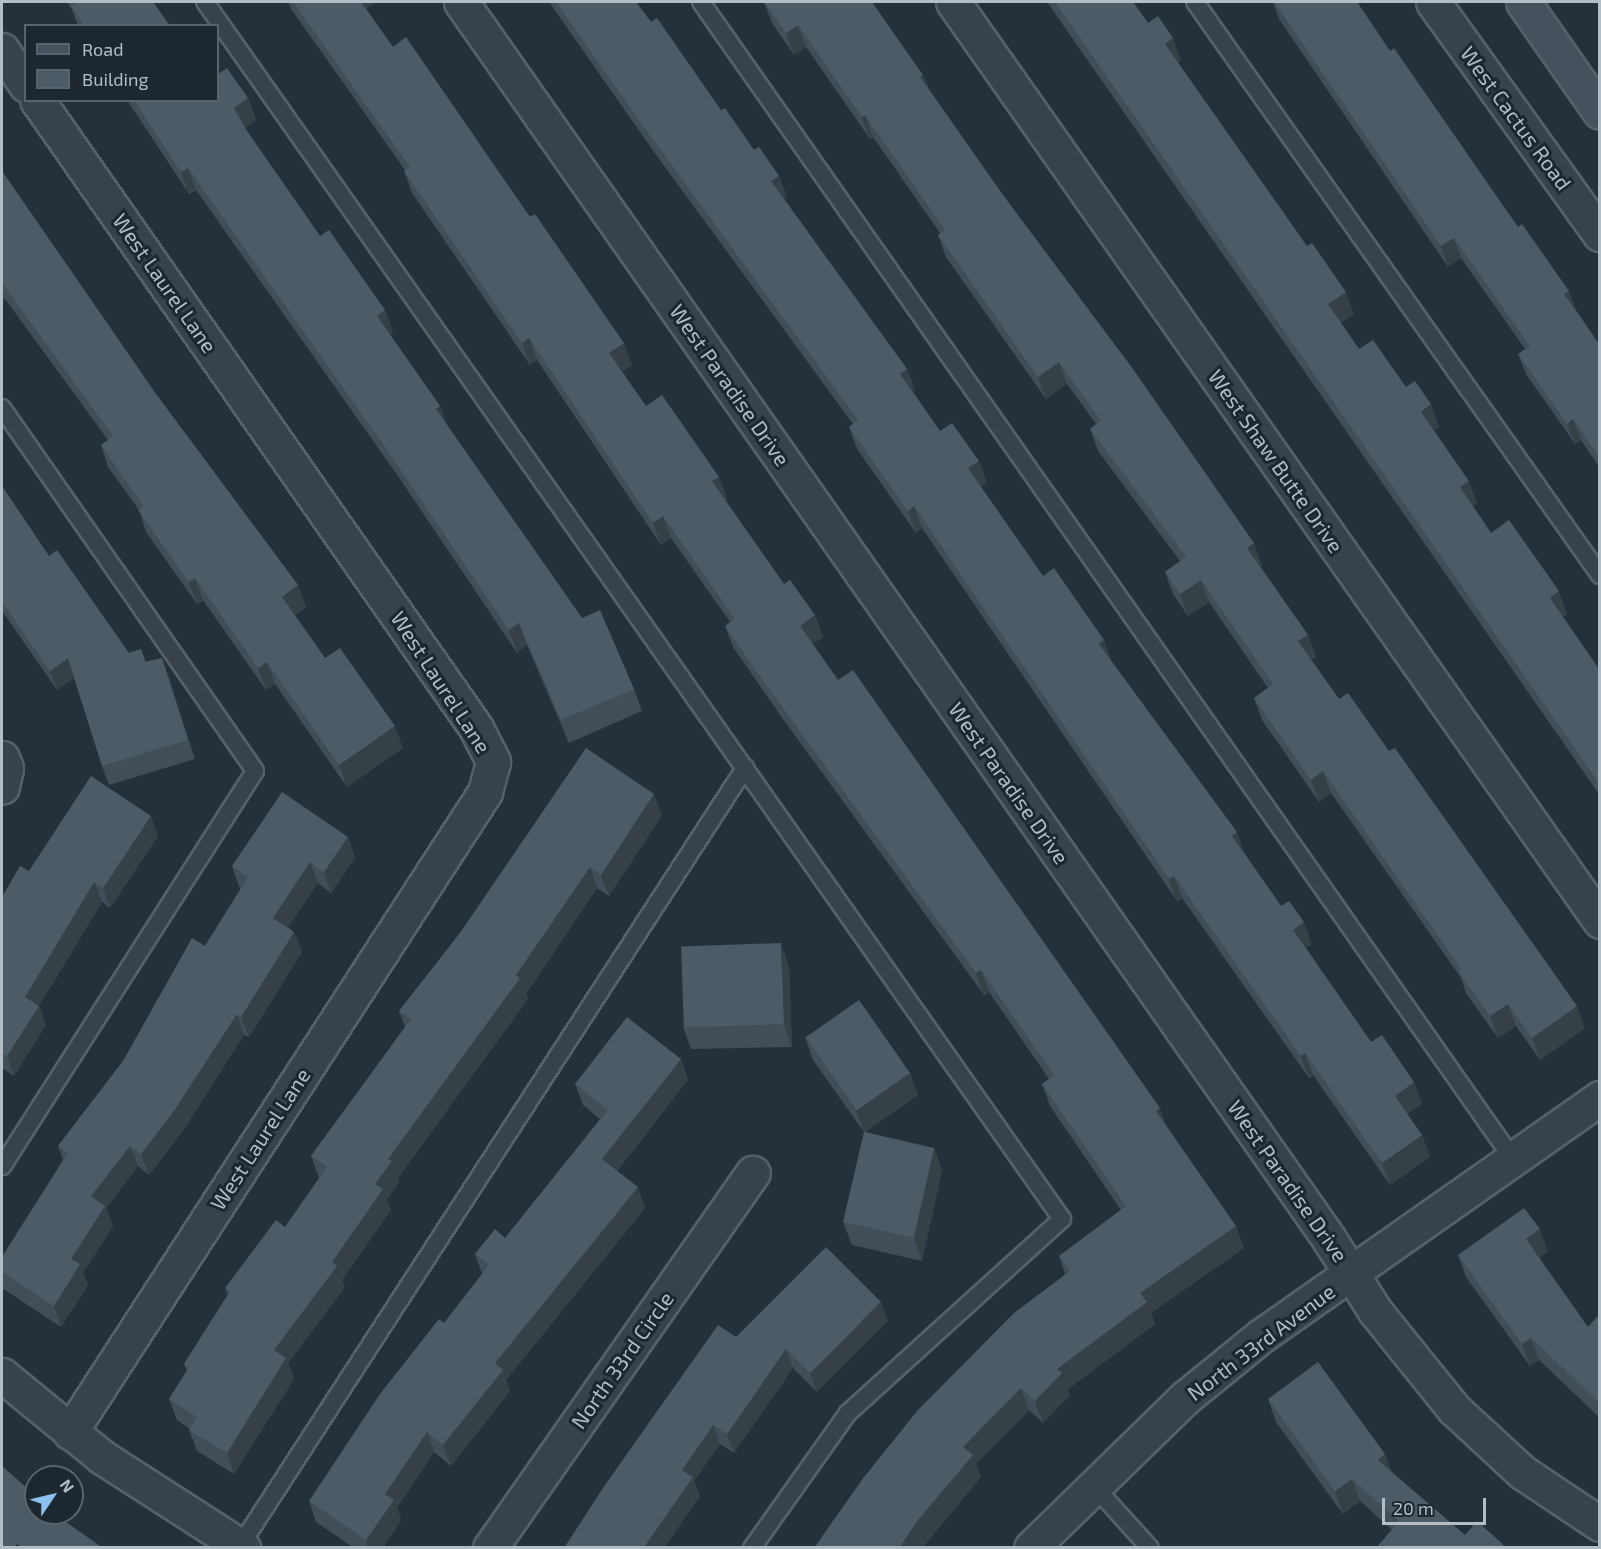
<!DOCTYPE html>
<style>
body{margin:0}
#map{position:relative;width:1601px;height:1549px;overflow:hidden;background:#24303a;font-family:"Exo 2",sans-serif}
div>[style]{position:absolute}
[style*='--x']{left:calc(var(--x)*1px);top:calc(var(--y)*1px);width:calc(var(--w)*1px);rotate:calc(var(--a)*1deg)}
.roads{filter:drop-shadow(2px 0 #566068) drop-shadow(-2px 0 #566068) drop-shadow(0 2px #566068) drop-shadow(0 -2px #566068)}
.service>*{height:16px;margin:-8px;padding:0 8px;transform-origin:8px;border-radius:8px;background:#37424a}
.minor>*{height:33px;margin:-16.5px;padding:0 16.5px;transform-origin:16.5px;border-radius:16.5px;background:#37424a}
.secondary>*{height:33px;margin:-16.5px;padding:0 16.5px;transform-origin:16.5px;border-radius:16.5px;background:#46515d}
.wall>*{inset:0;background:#414e57}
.shaded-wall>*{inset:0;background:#354047;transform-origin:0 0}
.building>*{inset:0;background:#4c5b65;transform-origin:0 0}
span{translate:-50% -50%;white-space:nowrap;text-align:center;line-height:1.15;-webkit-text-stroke:6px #1d272f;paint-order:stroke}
.street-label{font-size:21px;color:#b3bdc6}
.frame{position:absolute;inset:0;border:3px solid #b3bdc6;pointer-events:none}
.legend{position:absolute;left:24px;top:24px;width:195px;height:78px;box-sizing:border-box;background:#1d272f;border:2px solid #59636b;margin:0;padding:8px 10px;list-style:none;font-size:18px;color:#b3bdc6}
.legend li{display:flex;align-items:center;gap:12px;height:30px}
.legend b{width:30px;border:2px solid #59636b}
.north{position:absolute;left:24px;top:1465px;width:60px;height:60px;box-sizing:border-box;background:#1d272f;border:2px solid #59636b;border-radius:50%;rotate:55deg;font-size:16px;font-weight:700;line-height:24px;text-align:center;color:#b3bdc6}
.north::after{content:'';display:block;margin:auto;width:21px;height:27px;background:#8dc1f1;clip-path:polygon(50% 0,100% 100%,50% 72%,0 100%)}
.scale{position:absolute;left:1382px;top:1498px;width:104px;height:27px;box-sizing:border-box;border:3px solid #b3bdc6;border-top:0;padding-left:8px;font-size:18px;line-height:21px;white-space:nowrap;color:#b3bdc6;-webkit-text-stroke:4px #1d272f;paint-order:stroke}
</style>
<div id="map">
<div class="roads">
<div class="service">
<i style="--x:205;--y:2;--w:1488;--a:54.85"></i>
<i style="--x:1062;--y:1219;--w:289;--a:137.8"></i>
<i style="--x:848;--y:1413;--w:166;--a:125.4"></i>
<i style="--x:701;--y:2;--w:1414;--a:54.94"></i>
<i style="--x:1195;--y:2;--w:702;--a:54.75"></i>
<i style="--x:2;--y:408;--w:442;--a:55.1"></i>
<i style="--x:255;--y:771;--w:469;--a:122.6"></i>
<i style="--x:1093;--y:1485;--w:85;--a:47.9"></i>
<i style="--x:240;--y:1546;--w:928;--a:-57.01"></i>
</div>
<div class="minor">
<i style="--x:461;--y:2;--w:1511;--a:54.94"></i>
<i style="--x:1329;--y:1239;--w:85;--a:57.4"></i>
<i style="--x:1375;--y:1311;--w:126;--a:51.1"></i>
<i style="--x:1454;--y:1409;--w:93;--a:42.8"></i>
<i style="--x:1522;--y:1472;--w:94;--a:33.7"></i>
<i style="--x:953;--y:2;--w:1124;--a:54.85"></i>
<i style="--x:1433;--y:2;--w:286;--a:54.3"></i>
<i style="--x:2;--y:50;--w:42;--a:55.6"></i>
<i style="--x:37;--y:100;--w:766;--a:55.04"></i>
<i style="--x:476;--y:728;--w:38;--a:63"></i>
<i style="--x:493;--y:762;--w:31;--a:105"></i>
<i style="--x:485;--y:792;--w:763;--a:122.96"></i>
<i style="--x:2;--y:758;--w:11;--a:68"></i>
<i style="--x:6;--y:768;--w:19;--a:102"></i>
<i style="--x:2;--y:1375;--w:129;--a:39.4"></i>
<i style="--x:102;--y:1457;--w:168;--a:32.8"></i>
<i style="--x:490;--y:1548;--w:458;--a:-55"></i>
<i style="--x:1031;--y:1548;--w:216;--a:-44.3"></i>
<i style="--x:1186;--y:1397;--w:97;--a:-39.1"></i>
<i style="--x:1261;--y:1336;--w:414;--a:-35.1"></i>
</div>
<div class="secondary">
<i style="--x:1523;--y:2;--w:134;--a:55"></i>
</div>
</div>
<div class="wall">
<i style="clip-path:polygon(67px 2px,153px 2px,170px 26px,78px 26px,72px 10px)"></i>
<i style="clip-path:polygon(288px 2px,375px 2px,366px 9px,393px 47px,530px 217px,624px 343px,632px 365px,622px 372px,646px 406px,719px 477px,727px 499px,725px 500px,784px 584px,815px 615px,823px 637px,813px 644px,838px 680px,1167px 1127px,1244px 1248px,1151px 1313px,1155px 1324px,1068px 1389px,1070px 1395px,1043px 1423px,1029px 1410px,976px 1464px,981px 1477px,922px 1548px,814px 1548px,1065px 1274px,1059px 1256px,1121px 1210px,1050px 1106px,1042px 1084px,1049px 1079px,989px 992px,984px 995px,783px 719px,733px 647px,725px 626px,730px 622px,671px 538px,661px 545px,537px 360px,530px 365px,412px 193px,404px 171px,405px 170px,291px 9px)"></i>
<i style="clip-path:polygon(549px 2px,636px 2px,651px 22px,721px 110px,754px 150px,779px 176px,787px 198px,784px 199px,907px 369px,915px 390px,913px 392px,940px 431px,979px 461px,987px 483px,981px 487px,1043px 576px,1112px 662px,1281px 906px,1312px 944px,1306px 948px,1371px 1042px,1414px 1082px,1422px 1104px,1407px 1114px,1422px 1135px,1430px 1157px,1390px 1185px,1313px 1075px,1309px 1078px,1182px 898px,1177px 901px,922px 528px,916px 533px,857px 449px,849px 427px,853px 424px,654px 152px)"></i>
<i style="clip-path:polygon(764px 2px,923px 75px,929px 89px,1262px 565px,1260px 566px,1308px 635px,1316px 657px,1311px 660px,1339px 699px,1585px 1028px,1540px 1060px,1516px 1026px,1498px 1038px,1466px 993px,1461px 978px,1331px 793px,1319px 802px,1262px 720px,1254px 698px,1268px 688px,1209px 602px,1188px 616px,1173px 594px,1165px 572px,1180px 561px,1098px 451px,1090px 429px,1096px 424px,1067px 384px,1046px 399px,946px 257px,938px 235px,940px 233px,873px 137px,870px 139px,806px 47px,794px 55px,772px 23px)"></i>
<i style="clip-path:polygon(1047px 2px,1133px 2px,1148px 23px,1181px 60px,1178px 63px,1354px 314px,1341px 323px,1359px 349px,1406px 387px,1439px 427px,1434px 430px,1477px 503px,1473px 506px,1491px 533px,1567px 614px,1563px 617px,1599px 669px,1599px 794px)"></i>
<i style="clip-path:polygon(1273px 2px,1357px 2px,1390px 51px,1518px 227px,1569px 291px,1576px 310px,1599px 344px,1599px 467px,1581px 440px,1575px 444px,1526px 374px,1518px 354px,1525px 349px,1461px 258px,1448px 267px,1279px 19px)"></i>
<i style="clip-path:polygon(248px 98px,256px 120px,245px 128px,320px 236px,385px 310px,393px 332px,390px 335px,440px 406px,447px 425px,582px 618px,634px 689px,642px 711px,569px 743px,527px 645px,517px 653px,400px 479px,196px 190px,189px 194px,127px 100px,218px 100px)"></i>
<i style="clip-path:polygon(2px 171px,156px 394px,298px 585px,306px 607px,295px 615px,325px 658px,403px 748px,347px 787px,275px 684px,266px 690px,203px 600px,197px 604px,146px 532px,139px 510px,108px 467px,101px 445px,108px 440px,5px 299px,2px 302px)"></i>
<i style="clip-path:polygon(2px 486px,49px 556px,129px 653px,141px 649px,146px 662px,162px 658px,195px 759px,109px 785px,102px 766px,74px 678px,57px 690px,2px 611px)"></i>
<i style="clip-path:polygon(662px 815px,609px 896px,597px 888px,526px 994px,528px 999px,398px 1178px,399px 1182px,387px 1199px,391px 1210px,342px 1280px,345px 1287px,288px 1363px,294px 1379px,234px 1474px,197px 1451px,189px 1430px,190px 1429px,177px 1420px,169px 1399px,187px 1371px,184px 1364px,228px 1295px,225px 1288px,285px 1227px,319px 1178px,311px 1156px,405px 1027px,399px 1011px,460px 933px)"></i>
<i style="clip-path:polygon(158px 836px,110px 908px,102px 902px,39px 1006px,46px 1025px,14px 1076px,2px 1068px,2px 897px,29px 871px)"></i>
<i style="clip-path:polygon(348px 837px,355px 858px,331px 893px,318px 883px,288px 927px,294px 932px,302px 952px,249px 1037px,244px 1035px,182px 1132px,149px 1175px,138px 1166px,106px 1208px,113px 1226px,83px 1273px,88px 1285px,61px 1327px,2px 1288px,2px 1257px,63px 1160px,58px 1146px,123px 1061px,205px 946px,241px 888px,239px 887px,232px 866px)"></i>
<i style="clip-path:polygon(789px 966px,792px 1047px,691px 1049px,683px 1027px)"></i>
<i style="clip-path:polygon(805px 1037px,910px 1073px,918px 1095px,865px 1132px,934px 1148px,942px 1170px,922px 1261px,852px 1245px,843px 1222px,864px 1132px,813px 1060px)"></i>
<i style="clip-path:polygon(681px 1059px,688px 1080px,617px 1171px,645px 1208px,506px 1380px,510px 1391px,451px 1466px,434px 1452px,397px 1508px,401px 1520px,383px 1548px,354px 1548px,316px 1522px,309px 1501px,444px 1323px,482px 1274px,475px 1254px,505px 1238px,600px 1119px,583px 1105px,575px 1084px)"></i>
<i style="clip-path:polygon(1548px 1251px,1539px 1258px,1588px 1327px,1599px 1315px,1599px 1417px,1539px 1360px,1530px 1366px,1466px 1277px,1458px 1255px)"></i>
<i style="clip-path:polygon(888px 1321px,817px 1392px,793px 1368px,734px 1453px,720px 1444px,694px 1481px,700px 1496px,664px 1548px,564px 1548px,736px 1337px)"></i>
<i style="clip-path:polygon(1268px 1399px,1385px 1454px,1392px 1473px,1465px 1535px,1507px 1548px,1392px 1530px,1360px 1501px,1343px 1514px,1276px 1422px)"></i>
</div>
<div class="shaded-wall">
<i style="clip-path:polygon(357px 2px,375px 2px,361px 12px)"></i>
<i style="clip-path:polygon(798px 25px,806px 47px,794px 55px,786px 33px)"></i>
<i style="clip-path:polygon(1173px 38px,1181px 60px,1173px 66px,1165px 44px)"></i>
<i style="clip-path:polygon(923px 75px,931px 96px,920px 77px)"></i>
<i style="clip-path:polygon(248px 98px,256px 120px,242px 130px,234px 108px)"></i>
<i style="left:865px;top:115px;width:23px;height:4px;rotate:70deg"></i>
<i style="left:188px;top:168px;width:23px;height:8px;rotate:70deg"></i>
<i style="clip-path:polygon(779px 176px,787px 198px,779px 203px,771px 181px)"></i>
<i style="clip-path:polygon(1454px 238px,1461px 258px,1448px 267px,1441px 246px)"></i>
<i style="clip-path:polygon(2px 289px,5px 299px,2px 302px)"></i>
<i style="clip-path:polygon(1569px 291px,1576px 312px,1564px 294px)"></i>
<i style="clip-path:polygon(1346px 292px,1354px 314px,1336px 327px,1328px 304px)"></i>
<i style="clip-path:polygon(385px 310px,393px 332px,385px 338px,377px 316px)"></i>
<i style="clip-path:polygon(529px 338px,537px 360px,530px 365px,522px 343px)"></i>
<i style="clip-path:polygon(624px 343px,632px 365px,617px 375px,609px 353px)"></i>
<i style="clip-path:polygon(1059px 362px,1067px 384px,1046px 399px,1038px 377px)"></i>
<i style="clip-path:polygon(907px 369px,915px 390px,908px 396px,900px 374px)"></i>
<i style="clip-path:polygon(1431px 404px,1439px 427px,1429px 434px,1421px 412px)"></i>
<i style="clip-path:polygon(440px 406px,448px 428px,436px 409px)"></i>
<i style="clip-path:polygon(1573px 419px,1581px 440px,1575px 444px,1567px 424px)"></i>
<i style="clip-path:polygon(979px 461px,987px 483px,976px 490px,968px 468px)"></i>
<i style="left:719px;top:477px;width:23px;height:8px;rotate:70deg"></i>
<i style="clip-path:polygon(1469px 481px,1477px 503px,1468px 510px,1460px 487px)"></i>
<i style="clip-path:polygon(914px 506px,922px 528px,916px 533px,908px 511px)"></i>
<i style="clip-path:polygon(663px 516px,671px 538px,661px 545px,653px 523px)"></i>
<i style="clip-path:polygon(1254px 543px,1262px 565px,1255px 570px,1247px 548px)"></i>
<i style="left:195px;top:578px;width:23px;height:7px;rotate:70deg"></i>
<i style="clip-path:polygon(1201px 580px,1209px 602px,1188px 616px,1180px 594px)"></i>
<i style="clip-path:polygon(298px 585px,306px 607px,290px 619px,282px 597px)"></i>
<i style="clip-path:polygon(1559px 591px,1567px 614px,1558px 620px,1550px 598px)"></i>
<i style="clip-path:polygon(815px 615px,823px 637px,808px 648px,800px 626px)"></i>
<i style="clip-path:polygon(519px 623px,527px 645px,517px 653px,509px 630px)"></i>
<i style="clip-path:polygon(1308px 635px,1316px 657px,1306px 663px,1298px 641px)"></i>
<i style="clip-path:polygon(1104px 640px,1112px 662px,1099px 644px)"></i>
<i style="clip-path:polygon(68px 658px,75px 677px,57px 690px,50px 671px)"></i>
<i style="clip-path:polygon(162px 658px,169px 677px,195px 759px,188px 740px)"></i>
<i style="clip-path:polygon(267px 662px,275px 684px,266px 690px,258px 668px)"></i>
<i style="clip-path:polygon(395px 726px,403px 748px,347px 787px,339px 765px)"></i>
<i style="clip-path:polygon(1323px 771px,1331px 793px,1319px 802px,1311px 780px)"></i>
<i style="clip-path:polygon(654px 794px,662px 815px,609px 896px,601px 875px)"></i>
<i style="clip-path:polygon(151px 816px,158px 836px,110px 908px,103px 888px)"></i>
<i style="clip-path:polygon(1237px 832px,1245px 854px,1232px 836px)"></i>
<i style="clip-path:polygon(348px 837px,355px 858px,331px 893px,324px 872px)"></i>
<i style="clip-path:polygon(310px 862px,318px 883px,280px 939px,273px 918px)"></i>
<i style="clip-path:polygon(590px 867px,597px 888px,526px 994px,528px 999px,398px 1178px,399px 1182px,387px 1199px,391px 1210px,342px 1280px,345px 1287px,288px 1363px,294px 1379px,234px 1474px,227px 1453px,274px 1350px,375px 1184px,388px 1159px,516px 975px)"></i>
<i style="left:1174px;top:876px;width:23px;height:6px;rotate:70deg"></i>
<i style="clip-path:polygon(94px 882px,102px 902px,36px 1011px,39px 1006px,46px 1025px,14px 1076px,7px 1056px,25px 997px)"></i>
<i style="clip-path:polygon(1304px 922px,1312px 944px,1301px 952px,1293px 930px)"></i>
<i style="clip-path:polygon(294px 932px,302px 952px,249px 1037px,241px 1017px)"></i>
<i style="clip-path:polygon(781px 943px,789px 966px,792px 1047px,784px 1024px)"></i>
<i style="left:981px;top:970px;width:23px;height:6px;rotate:70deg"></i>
<i style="clip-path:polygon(1508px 1004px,1516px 1026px,1498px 1038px,1490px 1016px)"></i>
<i style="clip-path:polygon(1577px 1006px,1585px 1028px,1540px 1060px,1532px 1038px)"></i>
<i style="clip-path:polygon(237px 1014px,244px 1035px,182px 1132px,149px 1175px,141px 1154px)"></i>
<i style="left:1305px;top:1053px;width:23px;height:5px;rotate:70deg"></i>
<i style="clip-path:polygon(681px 1059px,688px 1080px,609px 1180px,602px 1159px)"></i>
<i style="clip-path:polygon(910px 1073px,918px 1095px,864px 1133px,856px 1110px)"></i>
<i style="clip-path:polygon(1414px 1082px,1422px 1104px,1403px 1117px,1395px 1096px)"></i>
<i style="clip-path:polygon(1160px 1108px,1168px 1130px,1156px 1111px)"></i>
<i style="clip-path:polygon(1422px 1135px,1430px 1157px,1390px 1185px,1382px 1163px)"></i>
<i style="clip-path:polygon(130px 1146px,138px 1166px,106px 1208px,113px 1226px,83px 1273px,88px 1285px,61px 1327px,54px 1306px,71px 1259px,91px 1196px)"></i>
<i style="clip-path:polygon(934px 1148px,942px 1170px,922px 1261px,914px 1238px)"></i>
<i style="clip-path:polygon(638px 1187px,645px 1208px,506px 1380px,510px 1391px,451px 1466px,443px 1445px,495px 1363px)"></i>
<i style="clip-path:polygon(1236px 1226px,1244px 1248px,1151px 1313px,1155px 1324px,1068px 1389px,1070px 1395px,1043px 1423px,1035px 1401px,1057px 1369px,1140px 1293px)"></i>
<i style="clip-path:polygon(1540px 1229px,1548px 1251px,1534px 1261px,1526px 1239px)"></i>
<i style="clip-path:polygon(881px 1302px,888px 1321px,817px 1392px,810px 1373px)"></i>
<i style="clip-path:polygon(1531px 1338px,1539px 1360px,1530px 1366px,1522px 1344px)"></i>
<i style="clip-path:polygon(786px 1349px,793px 1368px,734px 1453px,727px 1434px)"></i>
<i style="clip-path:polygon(1021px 1388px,1029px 1410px,976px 1464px,981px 1477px,922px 1548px,899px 1548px,963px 1447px)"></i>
<i style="clip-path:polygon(713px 1425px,720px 1444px,694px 1481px,700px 1496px,664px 1548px,645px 1548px,645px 1546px,682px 1470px)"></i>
<i style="clip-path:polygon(427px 1432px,434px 1452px,397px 1508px,401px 1520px,383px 1548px,368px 1548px,366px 1540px,385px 1494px)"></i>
<i style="clip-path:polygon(1385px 1454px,1394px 1477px,1378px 1460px)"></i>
<i style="clip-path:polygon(1352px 1479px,1360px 1501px,1343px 1514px,1335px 1491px)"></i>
</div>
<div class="building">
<i style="clip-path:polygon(74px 2px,153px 2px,170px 26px,84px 26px,71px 6px,75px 3px)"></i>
<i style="clip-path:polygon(293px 2px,361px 2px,393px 47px,406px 37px,530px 217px,535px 214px,624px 343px,609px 353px,646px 406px,662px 395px,719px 477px,712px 481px,784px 584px,790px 580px,815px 615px,800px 626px,838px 680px,853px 670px,1160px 1108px,1156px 1111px,1236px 1226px,1140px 1293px,1147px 1302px,1057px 1369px,1062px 1373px,1035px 1401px,1021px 1388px,963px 1447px,973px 1455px,918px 1520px,899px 1548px,814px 1548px,864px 1477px,918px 1410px,1014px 1313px,1070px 1271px,1059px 1256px,1126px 1206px,1042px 1084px,1054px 1075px,981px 970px,976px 973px,775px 697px,725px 626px,735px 619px,663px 516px,653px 523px,529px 338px,522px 343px,404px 171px,410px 167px)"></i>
<i style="clip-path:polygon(556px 2px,636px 2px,651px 22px,657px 18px,721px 110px,725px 108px,754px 150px,759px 147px,779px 176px,771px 181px,907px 369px,900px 374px,940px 431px,952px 423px,979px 461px,968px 468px,1043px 576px,1054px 568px,1104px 640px,1099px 644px,1237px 832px,1232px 836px,1281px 906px,1289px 901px,1304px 922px,1293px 930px,1371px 1042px,1382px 1035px,1414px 1082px,1395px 1096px,1422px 1135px,1382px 1163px,1305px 1053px,1301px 1056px,1174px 876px,1169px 879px,914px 506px,908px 511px,849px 427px,858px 420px,646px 130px)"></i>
<i style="clip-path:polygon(764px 2px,872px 2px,923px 75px,920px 77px,1000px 191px,1133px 369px,1254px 543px,1247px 548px,1308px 635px,1298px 641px,1339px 699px,1348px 693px,1389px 751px,1395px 748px,1577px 1006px,1532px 1038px,1508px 1004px,1490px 1016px,1458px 971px,1461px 969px,1323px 771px,1311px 780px,1254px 698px,1273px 684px,1201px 580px,1180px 594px,1165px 572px,1186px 557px,1090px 429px,1101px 421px,1059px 362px,1038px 377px,938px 235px,945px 230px,865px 115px,862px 117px,798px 25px,786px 33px)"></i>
<i style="clip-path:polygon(1055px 2px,1133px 2px,1148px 23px,1158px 16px,1173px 38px,1165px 44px,1307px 246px,1312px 243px,1346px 292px,1328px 304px,1359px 349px,1373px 340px,1406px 387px,1415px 381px,1431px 404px,1421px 412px,1469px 481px,1460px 487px,1491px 533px,1509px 520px,1559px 591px,1550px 598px,1599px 669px,1599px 783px)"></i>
<i style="clip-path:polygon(1274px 2px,1357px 2px,1390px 51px,1394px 48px,1518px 227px,1522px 224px,1569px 291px,1564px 294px,1599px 344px,1599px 457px,1573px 419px,1567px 424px,1518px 354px,1530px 346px,1454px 238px,1441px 246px)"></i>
<i style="clip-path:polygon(227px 68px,248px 98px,234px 108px,245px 128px,320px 236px,329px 230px,385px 310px,377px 316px,440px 406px,436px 409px,582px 618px,600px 610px,634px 689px,561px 720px,519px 623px,509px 630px,392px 457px,188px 168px,181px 172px,134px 100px,218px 100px,218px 74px)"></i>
<i style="clip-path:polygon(2px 171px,156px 394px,298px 585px,282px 597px,325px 658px,340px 648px,395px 726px,339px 765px,267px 662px,258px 668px,195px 578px,189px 582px,138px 510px,144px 507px,101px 445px,113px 436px,2px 283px)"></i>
<i style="clip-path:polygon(2px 486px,49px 556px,57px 550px,129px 653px,141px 649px,145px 662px,162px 658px,188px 740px,102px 766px,68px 658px,50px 671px,2px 602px)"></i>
<i style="clip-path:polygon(586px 748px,654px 794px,601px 875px,590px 867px,516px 975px,520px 978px,388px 1159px,392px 1161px,375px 1184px,383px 1189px,332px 1262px,337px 1266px,274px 1350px,286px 1358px,227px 1453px,189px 1430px,197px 1417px,169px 1399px,189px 1367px,184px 1364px,230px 1291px,225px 1288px,276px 1220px,285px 1227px,327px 1167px,311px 1156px,411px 1019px,399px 1011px,460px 933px)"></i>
<i style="clip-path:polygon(91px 776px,151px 816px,103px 888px,94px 882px,25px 997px,39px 1006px,7px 1056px,2px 1053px,2px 897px,20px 866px,29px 871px)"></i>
<i style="clip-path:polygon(282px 792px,348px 837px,324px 872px,310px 862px,273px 918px,294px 932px,241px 1017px,237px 1014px,174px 1111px,141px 1154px,130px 1146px,91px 1196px,105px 1206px,71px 1259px,80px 1264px,54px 1306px,2px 1272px,2px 1257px,68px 1153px,58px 1146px,123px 1061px,192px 938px,205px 946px,248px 877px,232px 866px)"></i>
<i style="left:781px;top:943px;width:81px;height:100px;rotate:88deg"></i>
<i style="left:859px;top:1000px;width:89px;height:65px;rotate:55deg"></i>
<i style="clip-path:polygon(627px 1017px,681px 1059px,602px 1159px,638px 1187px,495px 1363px,503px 1370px,443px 1445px,427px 1432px,385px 1494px,394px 1500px,366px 1540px,309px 1501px,380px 1394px,439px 1319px,444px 1323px,489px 1265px,475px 1254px,495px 1229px,505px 1238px,608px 1110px,575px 1084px)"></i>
<i style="left:864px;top:1132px;width:72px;height:92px;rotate:13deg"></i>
<i style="clip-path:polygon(1524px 1208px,1540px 1229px,1526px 1239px,1588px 1327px,1599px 1315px,1599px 1402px,1531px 1338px,1522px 1344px,1458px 1255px)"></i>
<i style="clip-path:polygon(826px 1247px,881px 1302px,810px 1373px,786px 1349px,727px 1434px,713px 1425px,682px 1470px,693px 1477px,645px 1546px,647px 1548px,564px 1548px,605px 1485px,718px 1325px,736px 1337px)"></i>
<i style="clip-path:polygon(1318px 1362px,1385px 1454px,1378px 1460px,1465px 1535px,1477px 1521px,1507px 1548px,1377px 1547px,1399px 1521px,1352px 1479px,1335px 1491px,1268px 1399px)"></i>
<i style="clip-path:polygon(2px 1466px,36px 1496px,36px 1513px,56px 1513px,66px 1522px,103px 1548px,22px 1548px,17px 1544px,14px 1548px,2px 1548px)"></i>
</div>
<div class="street-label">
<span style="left:1516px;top:118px;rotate:54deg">West Cactus Road</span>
<span style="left:165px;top:283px;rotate:55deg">West Laurel Lane</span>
<span style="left:730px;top:385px;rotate:55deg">West Paradise Drive</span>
<span style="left:1276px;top:461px;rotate:55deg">West Shaw Butte Drive</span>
<span style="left:441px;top:682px;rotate:57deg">West Laurel Lane</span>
<span style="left:1009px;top:783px;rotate:55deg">West Paradise Drive</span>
<span style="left:260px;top:1139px;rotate:-57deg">West Laurel Lane</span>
<span style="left:1288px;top:1181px;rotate:55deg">West Paradise Drive</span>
<span style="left:1261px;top:1342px;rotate:-37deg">North 33rd Avenue</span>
<span style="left:622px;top:1360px;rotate:-55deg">North 33rd Circle</span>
</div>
<div class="frame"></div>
<ul class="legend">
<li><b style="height:8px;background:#46515d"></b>Road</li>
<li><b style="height:16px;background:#4c5b65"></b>Building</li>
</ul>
<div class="north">N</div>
<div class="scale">20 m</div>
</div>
